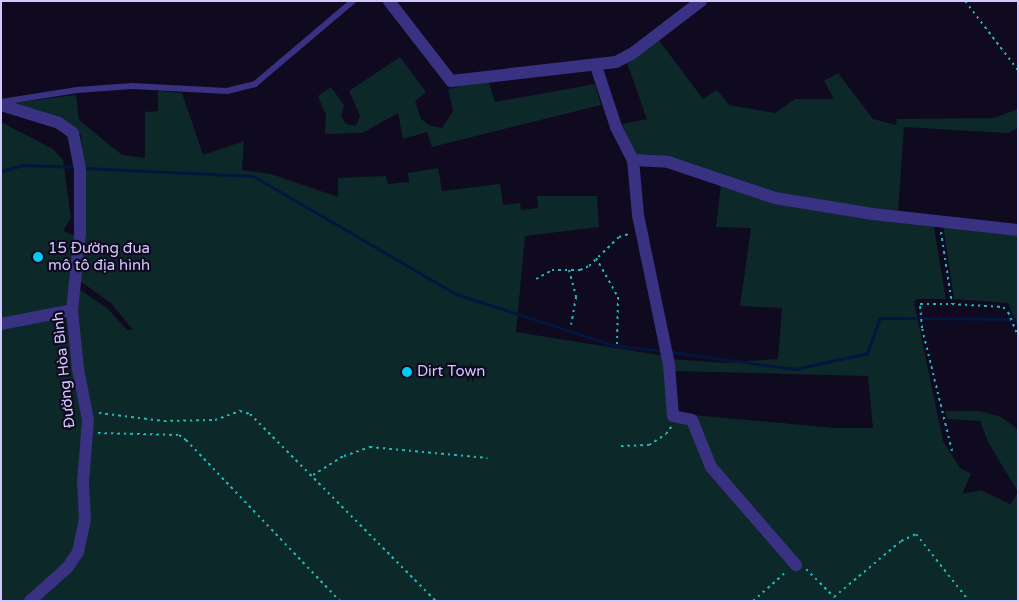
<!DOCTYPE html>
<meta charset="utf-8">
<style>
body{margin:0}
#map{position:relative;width:1019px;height:602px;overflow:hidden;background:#0f0a1f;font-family:"Varela Round",sans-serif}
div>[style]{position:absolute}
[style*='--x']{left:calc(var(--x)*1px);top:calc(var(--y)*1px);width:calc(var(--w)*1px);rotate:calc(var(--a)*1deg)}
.green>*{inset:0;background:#0d2829}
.stream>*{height:3px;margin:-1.5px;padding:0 1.5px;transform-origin:1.5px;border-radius:1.5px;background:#05163d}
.path>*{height:2px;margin-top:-1px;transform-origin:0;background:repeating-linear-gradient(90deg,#22b8b9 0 2.5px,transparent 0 6.5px)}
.service>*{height:6px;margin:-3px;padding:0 3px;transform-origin:3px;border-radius:3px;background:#393182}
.minor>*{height:12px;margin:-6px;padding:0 6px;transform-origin:6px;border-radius:6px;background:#393182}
.dots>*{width:14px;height:14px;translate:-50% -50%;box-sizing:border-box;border:2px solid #0f0a1f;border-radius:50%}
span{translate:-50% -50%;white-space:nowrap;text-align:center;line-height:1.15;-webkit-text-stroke:4.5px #0f0a1f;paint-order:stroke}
.poi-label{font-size:15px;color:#d2c8ff}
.left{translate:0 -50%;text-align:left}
.street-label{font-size:15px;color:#d2c8ff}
.frame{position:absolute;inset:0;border:2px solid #d2c8ff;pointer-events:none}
</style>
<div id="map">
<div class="green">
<i style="clip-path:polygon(658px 39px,703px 99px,717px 90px,729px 105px,775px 113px,795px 99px,834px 99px,824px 81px,838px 73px,873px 119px,896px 125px,897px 119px,994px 118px,1018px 109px,1018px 128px,1008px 133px,904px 127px,898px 211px,781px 196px,667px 159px,651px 154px,636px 156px,622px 124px,647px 119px,626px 60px)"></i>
<i style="clip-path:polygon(400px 57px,426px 92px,415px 101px,421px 119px,429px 125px,442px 128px,453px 111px,448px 89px,488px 80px,495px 102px,595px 84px,601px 105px,432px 147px,427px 132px,403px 139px,398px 113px,362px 133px,325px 134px,326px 115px,318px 96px,331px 87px,344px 105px,341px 116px,346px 124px,356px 126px,360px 116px,349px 91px)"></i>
<i style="clip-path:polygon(158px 91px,182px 93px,203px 155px,244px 141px,242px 170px,271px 174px,338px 197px,338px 178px,386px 176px,388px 184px,409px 182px,408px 173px,438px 168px,442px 191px,500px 184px,503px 205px,520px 203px,521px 210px,538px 208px,537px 196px,597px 196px,599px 227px,525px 236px,516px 332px,665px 356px,670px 413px,835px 428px,873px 428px,868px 376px,672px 371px,671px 359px,724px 363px,778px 359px,782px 308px,740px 306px,751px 228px,716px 227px,721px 184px,933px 223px,946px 299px,917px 299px,914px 302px,943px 441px,960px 468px,971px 474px,962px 494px,981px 490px,1010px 504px,1018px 493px,1018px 601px,1px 601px,1px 122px,53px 149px,63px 160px,71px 218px,63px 231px,76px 236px,80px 290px,107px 308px,127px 330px,133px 330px,111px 303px,80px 281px,86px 203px,81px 135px,67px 123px,41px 111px,5px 104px,76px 95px,79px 120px,122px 155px,145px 158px,145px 112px,158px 111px)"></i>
<i style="clip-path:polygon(943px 225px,1018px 233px,1018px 327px,1008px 303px,954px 299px)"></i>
<i style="clip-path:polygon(945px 411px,980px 411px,1001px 417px,1015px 427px,1018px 432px,1018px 492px,988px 442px,980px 421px,948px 419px)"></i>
</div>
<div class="stream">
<i style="--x:84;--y:168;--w:169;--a:2.7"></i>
<i style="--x:253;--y:176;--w:235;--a:30.2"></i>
<i style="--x:456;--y:294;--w:165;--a:18"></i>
<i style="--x:613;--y:345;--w:49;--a:7"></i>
<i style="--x:1;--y:171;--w:24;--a:-15"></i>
<i style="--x:24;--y:165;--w:54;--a:2.1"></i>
<i style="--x:671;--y:352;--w:125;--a:7.8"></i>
<i style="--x:795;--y:369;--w:74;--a:-12.5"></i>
<i style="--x:867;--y:353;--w:37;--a:-70"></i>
<i style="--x:880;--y:318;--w:138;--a:0.4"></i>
</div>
<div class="path">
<i style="--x:965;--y:1;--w:87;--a:52.5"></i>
<i style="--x:941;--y:232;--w:73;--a:81.3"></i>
<i style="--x:952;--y:304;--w:51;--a:3.4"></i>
<i style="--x:1003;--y:307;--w:7;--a:45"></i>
<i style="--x:1008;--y:312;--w:26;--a:67"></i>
<i style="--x:596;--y:258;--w:45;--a:60.6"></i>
<i style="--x:618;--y:297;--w:47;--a:91.2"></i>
<i style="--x:569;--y:270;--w:28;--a:75"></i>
<i style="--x:576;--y:297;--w:28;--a:100"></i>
<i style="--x:536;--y:279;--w:18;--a:-29"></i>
<i style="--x:552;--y:270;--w:28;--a:0"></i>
<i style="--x:580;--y:270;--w:10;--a:-24"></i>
<i style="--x:589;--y:266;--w:42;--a:-44"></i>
<i style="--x:619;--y:237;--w:10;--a:-17"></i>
<i style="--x:99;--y:413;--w:65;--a:7"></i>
<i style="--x:164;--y:421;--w:51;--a:-1.1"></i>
<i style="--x:215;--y:420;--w:27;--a:-20"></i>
<i style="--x:240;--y:411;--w:10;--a:17"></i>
<i style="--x:250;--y:414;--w:264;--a:45.2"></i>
<i style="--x:98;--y:433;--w:81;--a:1.4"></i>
<i style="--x:179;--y:435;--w:9;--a:36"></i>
<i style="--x:186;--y:440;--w:223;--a:46.3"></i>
<i style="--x:621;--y:446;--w:28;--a:-2"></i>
<i style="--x:649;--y:445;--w:20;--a:-33"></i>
<i style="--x:666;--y:434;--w:9;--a:-54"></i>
<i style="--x:952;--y:451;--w:127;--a:-103.7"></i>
<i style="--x:922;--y:328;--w:24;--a:-95"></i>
<i style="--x:920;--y:304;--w:32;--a:0"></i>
<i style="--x:313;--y:475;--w:36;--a:-32"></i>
<i style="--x:344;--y:456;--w:28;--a:-19"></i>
<i style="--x:370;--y:447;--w:118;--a:5.4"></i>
<i style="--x:806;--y:569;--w:40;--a:45"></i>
<i style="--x:834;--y:597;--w:87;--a:-39.9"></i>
<i style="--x:901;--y:541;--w:17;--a:-25"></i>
<i style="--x:916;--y:534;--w:85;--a:51.7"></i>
<i style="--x:753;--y:601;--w:45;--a:-41.4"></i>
</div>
<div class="service">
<i style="--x:1;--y:102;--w:77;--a:-9"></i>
<i style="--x:77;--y:90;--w:55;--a:-4.2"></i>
<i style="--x:132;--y:86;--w:95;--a:3"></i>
<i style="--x:227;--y:91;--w:29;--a:-14"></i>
<i style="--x:255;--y:84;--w:128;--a:-40.3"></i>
</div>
<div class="minor">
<i style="--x:389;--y:1;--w:101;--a:52.2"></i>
<i style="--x:451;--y:81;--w:166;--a:-6.6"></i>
<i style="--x:616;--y:62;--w:19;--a:-28"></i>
<i style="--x:633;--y:53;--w:86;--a:-37.4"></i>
<i style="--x:596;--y:66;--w:64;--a:71.8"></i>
<i style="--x:616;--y:127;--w:37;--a:63"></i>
<i style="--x:633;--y:160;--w:35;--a:3"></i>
<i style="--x:668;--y:162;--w:113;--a:18.6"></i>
<i style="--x:775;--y:198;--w:99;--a:9.3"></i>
<i style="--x:873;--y:214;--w:146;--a:6.3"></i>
<i style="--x:1;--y:105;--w:61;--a:17.2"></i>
<i style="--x:59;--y:123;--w:17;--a:36"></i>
<i style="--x:73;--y:133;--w:36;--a:79"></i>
<i style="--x:80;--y:168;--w:66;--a:90"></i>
<i style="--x:80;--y:234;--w:76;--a:96"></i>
<i style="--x:72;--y:310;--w:59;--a:84.2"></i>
<i style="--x:78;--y:369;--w:52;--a:78.9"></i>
<i style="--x:88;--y:420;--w:62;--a:94.6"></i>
<i style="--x:83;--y:482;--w:37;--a:87"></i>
<i style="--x:85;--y:519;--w:34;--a:102"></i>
<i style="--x:78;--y:552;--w:18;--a:124"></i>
<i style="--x:68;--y:567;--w:51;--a:138.2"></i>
<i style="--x:633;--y:160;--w:55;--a:84.8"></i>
<i style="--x:638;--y:215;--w:153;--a:78.3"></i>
<i style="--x:669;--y:365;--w:51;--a:85.5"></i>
<i style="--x:673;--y:416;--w:19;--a:12"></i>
<i style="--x:692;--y:420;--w:51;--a:68"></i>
<i style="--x:711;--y:467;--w:130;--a:49.1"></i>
<i style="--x:1;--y:324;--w:72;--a:-11.2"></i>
</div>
<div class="dots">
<i style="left:38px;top:257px;background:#00cbf3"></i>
<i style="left:407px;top:372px;background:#00cbf3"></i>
</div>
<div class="poi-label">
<span class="left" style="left:48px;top:257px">15 Đường đua<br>mô tô địa hình</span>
<span class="left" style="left:417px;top:372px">Dirt Town</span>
</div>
<div class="street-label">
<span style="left:64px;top:370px;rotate:-96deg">Đường Hòa Bình</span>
</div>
<div class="frame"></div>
</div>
